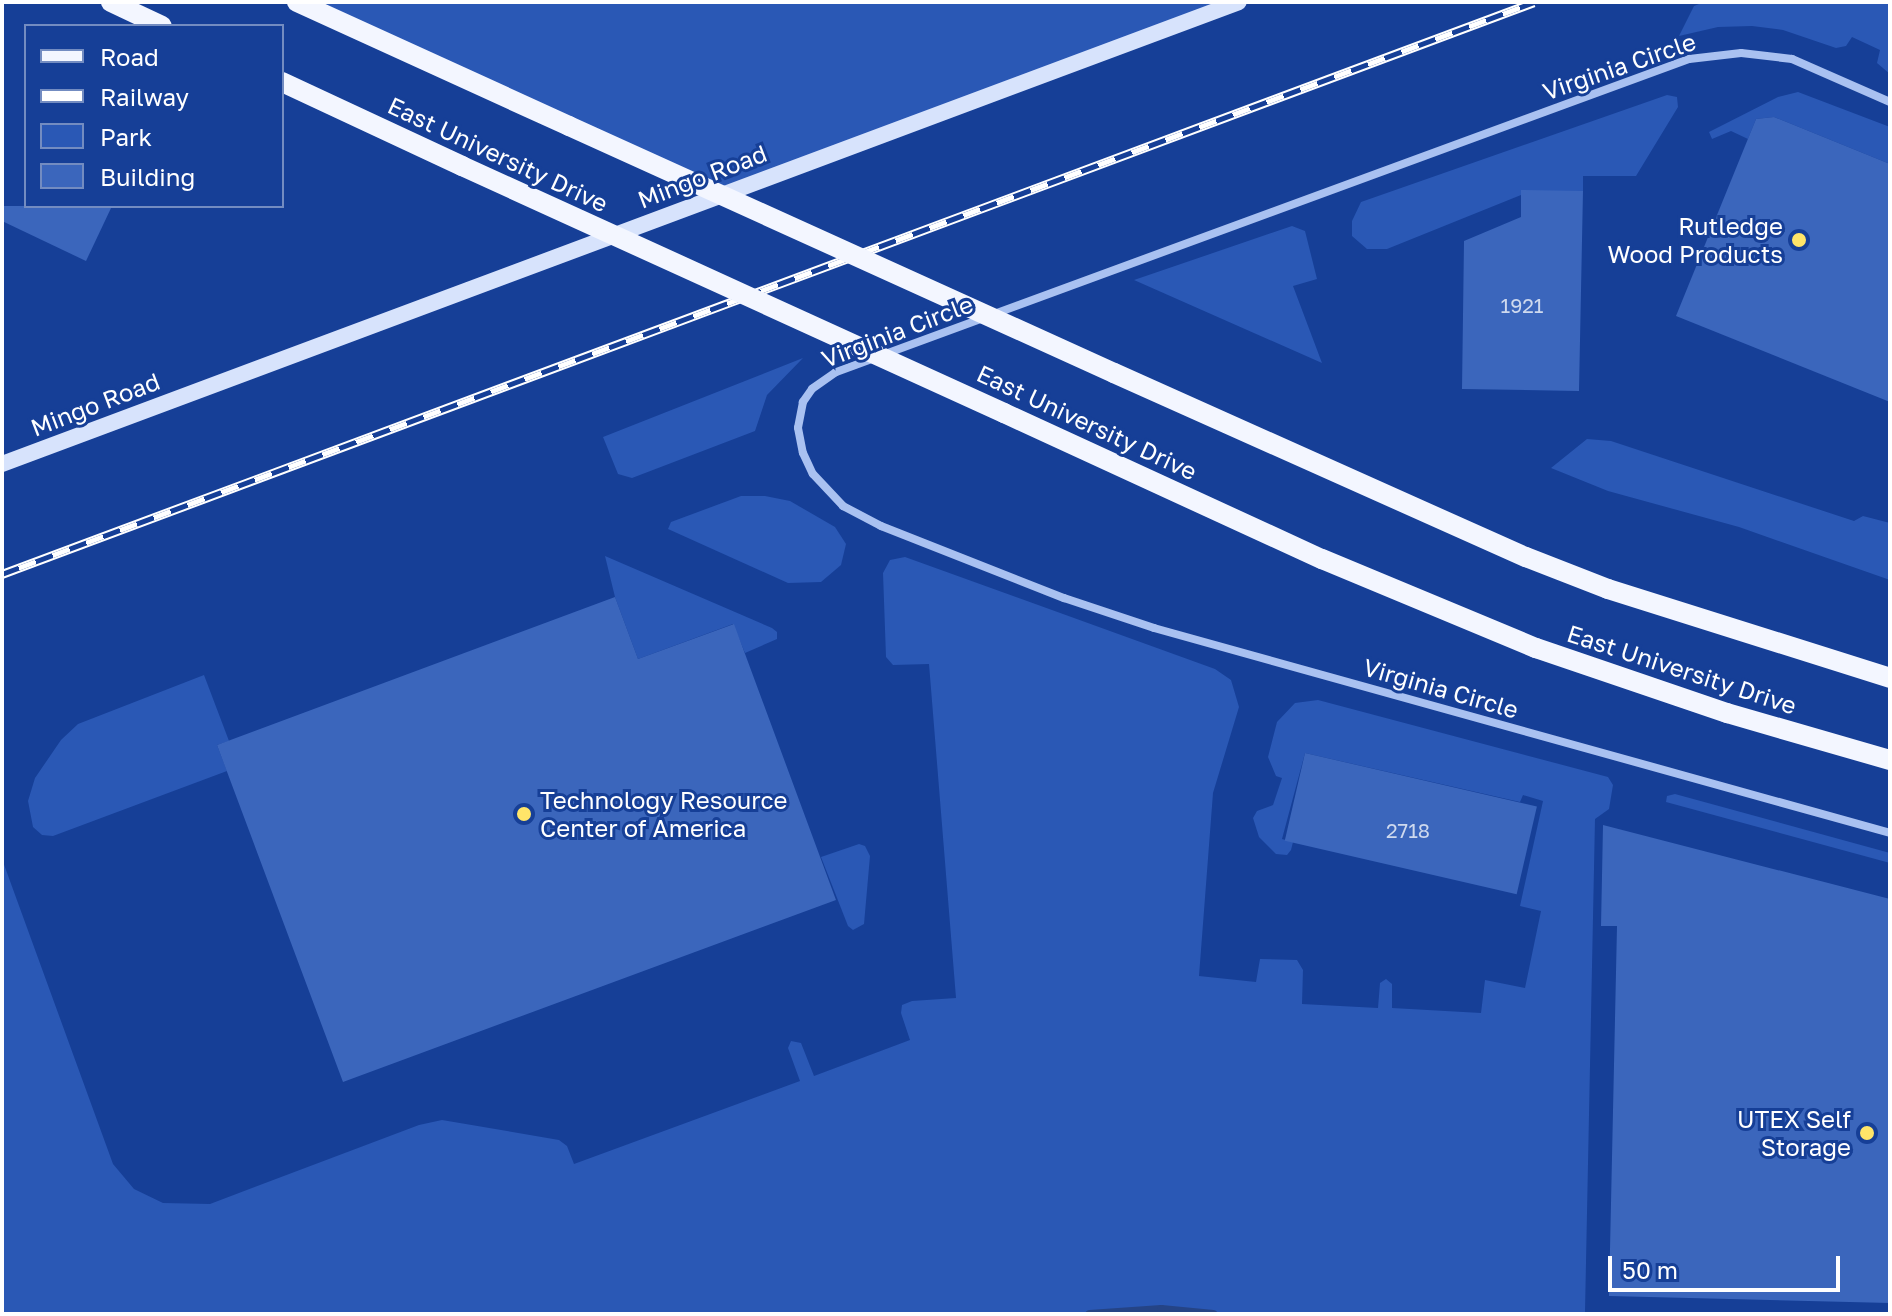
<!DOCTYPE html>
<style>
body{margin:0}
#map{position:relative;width:1892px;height:1316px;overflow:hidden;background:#163f97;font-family:"Golos Text",sans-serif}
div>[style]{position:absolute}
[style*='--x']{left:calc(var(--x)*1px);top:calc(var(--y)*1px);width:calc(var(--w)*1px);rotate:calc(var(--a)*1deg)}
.green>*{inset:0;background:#2a58b5}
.stream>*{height:9px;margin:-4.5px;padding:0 4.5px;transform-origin:4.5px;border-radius:4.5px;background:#254486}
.building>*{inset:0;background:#3b66bc;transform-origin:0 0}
.street>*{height:8px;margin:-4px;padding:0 4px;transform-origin:4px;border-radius:4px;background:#a9c1f1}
.secondary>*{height:16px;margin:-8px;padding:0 8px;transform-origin:8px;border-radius:8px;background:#d7e3fc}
.primary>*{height:20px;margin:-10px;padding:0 10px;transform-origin:10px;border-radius:10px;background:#f3f6ff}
.rail>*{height:9px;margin-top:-4.5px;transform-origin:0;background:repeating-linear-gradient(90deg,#163f97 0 18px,#fff 0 36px);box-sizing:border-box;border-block:2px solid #fff}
.primary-bridge>*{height:20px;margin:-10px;padding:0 10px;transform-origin:10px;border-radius:10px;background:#f3f6ff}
.dots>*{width:22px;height:22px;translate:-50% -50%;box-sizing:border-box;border:4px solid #163f97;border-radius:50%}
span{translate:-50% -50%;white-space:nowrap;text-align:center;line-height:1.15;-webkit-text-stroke:6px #163f97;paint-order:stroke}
.number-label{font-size:20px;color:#ced9ee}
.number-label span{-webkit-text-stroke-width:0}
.street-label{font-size:24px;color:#fff}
.poi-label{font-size:24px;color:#fff}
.right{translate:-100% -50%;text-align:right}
.left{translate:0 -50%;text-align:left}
.frame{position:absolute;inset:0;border:4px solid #fff;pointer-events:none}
.legend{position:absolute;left:24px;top:24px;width:260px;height:184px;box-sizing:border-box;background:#163f97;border:2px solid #738cc1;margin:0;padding:10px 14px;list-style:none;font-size:24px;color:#fff}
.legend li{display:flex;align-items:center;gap:16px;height:40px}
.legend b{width:40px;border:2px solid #738cc1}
.scale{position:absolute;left:1608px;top:1256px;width:232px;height:36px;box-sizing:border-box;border:4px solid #fff;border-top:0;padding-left:10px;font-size:24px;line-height:28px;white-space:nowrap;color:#fff;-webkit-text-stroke:6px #163f97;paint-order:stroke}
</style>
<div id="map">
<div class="green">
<i style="clip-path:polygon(297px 2px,1239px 2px,718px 196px)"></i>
<i style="clip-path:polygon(1704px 2px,1890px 2px,1890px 74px,1877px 63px,1880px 50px,1852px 37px,1846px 46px,1836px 48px,1783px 30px,1752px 26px,1718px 27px,1679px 36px,1694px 6px)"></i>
<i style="clip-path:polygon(1798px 92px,1890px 127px,1890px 164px,1774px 117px,1756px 119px,1748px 139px,1731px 131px,1712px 139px,1709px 132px,1778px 97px)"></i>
<i style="clip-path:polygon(1667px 95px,1677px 97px,1678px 107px,1636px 176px,1583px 176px,1583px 191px,1521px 195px,1387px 249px,1367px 249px,1352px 236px,1352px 221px,1361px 202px)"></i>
<i style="clip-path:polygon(1292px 226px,1305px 231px,1317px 279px,1293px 286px,1322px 363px,1134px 280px)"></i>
<i style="clip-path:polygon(803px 358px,767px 395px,755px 431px,632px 478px,618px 474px,603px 437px)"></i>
<i style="clip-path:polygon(1587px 439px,1611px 441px,1854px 521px,1863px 516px,1890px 523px,1890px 580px,1739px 527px,1608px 491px,1551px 468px)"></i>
<i style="clip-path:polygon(741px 496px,765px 496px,790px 501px,835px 527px,846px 544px,841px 565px,821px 582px,788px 583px,668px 529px,671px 522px)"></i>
<i style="clip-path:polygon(605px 556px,772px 628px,777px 632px,777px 639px,745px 653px,733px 624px,638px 659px,615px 597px)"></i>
<i style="clip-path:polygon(905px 557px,1215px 669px,1231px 680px,1239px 707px,1213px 793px,1199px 976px,1256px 982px,1260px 959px,1297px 960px,1303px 970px,1302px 1004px,1378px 1008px,1380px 983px,1386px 979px,1392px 984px,1392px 1008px,1481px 1013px,1485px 980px,1525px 988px,1541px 911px,1520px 906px,1543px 801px,1523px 795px,1520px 802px,1305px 753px,1282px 839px,1293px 842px,1291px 850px,1287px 855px,1276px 854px,1259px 837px,1253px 818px,1257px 811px,1273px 805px,1282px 778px,1276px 776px,1268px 757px,1277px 722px,1295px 703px,1318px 700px,1608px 777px,1613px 785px,1609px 809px,1595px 819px,1585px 1312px,1680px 1314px,2px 1314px,2px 859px,113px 1164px,134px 1189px,163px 1203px,210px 1204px,419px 1125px,442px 1120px,559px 1140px,567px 1146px,574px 1164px,800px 1081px,788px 1048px,791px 1041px,801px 1043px,814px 1076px,910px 1040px,901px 1013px,902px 1005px,912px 1001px,956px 998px,929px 664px,893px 665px,886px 657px,883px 573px,890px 560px)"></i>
<i style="clip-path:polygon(204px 675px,229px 741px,217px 745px,227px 771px,53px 836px,42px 835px,33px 827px,28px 801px,35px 778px,61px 740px,78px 724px)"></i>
<i style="clip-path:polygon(1675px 794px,1890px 853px,1890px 863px,1666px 802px,1667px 796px)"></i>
<i style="clip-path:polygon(859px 844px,865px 846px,870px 856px,864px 924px,853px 930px,848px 926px,821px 857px)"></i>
</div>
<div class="stream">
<i style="--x:1089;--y:1314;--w:72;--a:-4"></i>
<i style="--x:1161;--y:1309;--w:52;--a:5.5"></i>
</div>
<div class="building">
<i style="clip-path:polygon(1774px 117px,1890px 164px,1890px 402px,1676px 316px,1756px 119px)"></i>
<i style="clip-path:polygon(1521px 190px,1583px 191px,1579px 391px,1462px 389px,1464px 241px,1521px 217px)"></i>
<i style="clip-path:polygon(2px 206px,112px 206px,86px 261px,2px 221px)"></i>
<i style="clip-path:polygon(615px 597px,638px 659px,734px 624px,836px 900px,343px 1082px,217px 745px)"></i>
<i style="left:1305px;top:753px;width:238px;height:90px;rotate:13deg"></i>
<i style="clip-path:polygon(1603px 825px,1890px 899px,1890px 1303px,1609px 1296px,1617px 926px,1601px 926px)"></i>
</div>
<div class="street">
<i style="--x:1890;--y:102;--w:107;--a:-156.3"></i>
<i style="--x:1792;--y:59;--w:51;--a:-173.3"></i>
<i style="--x:1741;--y:53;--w:52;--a:173.4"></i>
<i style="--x:1689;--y:59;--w:909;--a:159.85"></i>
<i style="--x:836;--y:372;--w:29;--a:145"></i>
<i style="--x:812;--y:389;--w:16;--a:125"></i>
<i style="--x:803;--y:402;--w:26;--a:101"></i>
<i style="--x:798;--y:428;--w:25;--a:79"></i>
<i style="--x:803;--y:453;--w:23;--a:65"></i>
<i style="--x:813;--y:474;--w:44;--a:46.8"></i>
<i style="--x:843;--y:506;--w:43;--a:27.8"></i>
<i style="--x:881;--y:526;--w:197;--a:21.5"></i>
<i style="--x:1064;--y:598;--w:95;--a:18.4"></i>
<i style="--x:1154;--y:628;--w:764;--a:15.56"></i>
</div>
<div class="secondary">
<i style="--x:2;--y:464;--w:1320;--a:-20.48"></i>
</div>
<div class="primary">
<i style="--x:111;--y:2;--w:56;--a:25.2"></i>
<i style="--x:297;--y:2;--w:299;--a:24.5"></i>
<i style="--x:282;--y:82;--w:199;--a:25"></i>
<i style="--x:1114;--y:373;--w:451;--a:24.1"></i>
<i style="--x:1526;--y:557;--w:88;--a:21.3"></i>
<i style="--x:1608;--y:589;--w:296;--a:17.5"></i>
<i style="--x:1004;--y:413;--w:350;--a:24.7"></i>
<i style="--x:1322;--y:559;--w:232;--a:22.6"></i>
<i style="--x:1536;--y:648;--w:202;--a:18.8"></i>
<i style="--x:1727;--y:713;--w:170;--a:16.1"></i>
</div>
<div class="rail">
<i style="--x:2;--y:574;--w:1635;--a:-20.47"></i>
</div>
<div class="primary-bridge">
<i style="--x:569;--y:126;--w:598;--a:24.38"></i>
<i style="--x:462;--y:166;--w:596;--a:24.5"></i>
</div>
<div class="dots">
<i style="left:1799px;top:240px;background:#ffe569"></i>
<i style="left:524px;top:814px;background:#ffe569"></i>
<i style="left:1867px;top:1133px;background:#ffe569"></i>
</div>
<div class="number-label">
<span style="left:1522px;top:305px">1921</span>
<span style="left:1408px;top:830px">2718</span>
</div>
<div class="street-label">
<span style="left:1619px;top:66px;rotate:-19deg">Virginia Circle</span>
<span style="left:498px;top:154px;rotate:25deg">East University Drive</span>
<span style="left:702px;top:176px;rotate:-21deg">Mingo Road</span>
<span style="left:897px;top:331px;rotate:-21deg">Virginia Circle</span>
<span style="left:95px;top:404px;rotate:-21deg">Mingo Road</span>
<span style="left:1087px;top:422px;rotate:25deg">East University Drive</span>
<span style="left:1682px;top:669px;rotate:18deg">East University Drive</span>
<span style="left:1441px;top:688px;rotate:16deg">Virginia Circle</span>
</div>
<div class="poi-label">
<span class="right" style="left:1783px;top:240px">Rutledge<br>Wood Products</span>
<span class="left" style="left:540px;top:814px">Technology Resource<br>Center of America</span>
<span class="right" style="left:1851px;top:1133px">UTEX Self<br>Storage</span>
</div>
<div class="frame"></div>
<ul class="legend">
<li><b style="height:10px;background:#f3f6ff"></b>Road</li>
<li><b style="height:10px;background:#fff"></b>Railway</li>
<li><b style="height:22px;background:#2a58b5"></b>Park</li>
<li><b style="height:22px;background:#3b66bc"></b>Building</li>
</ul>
<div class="scale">50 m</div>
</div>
